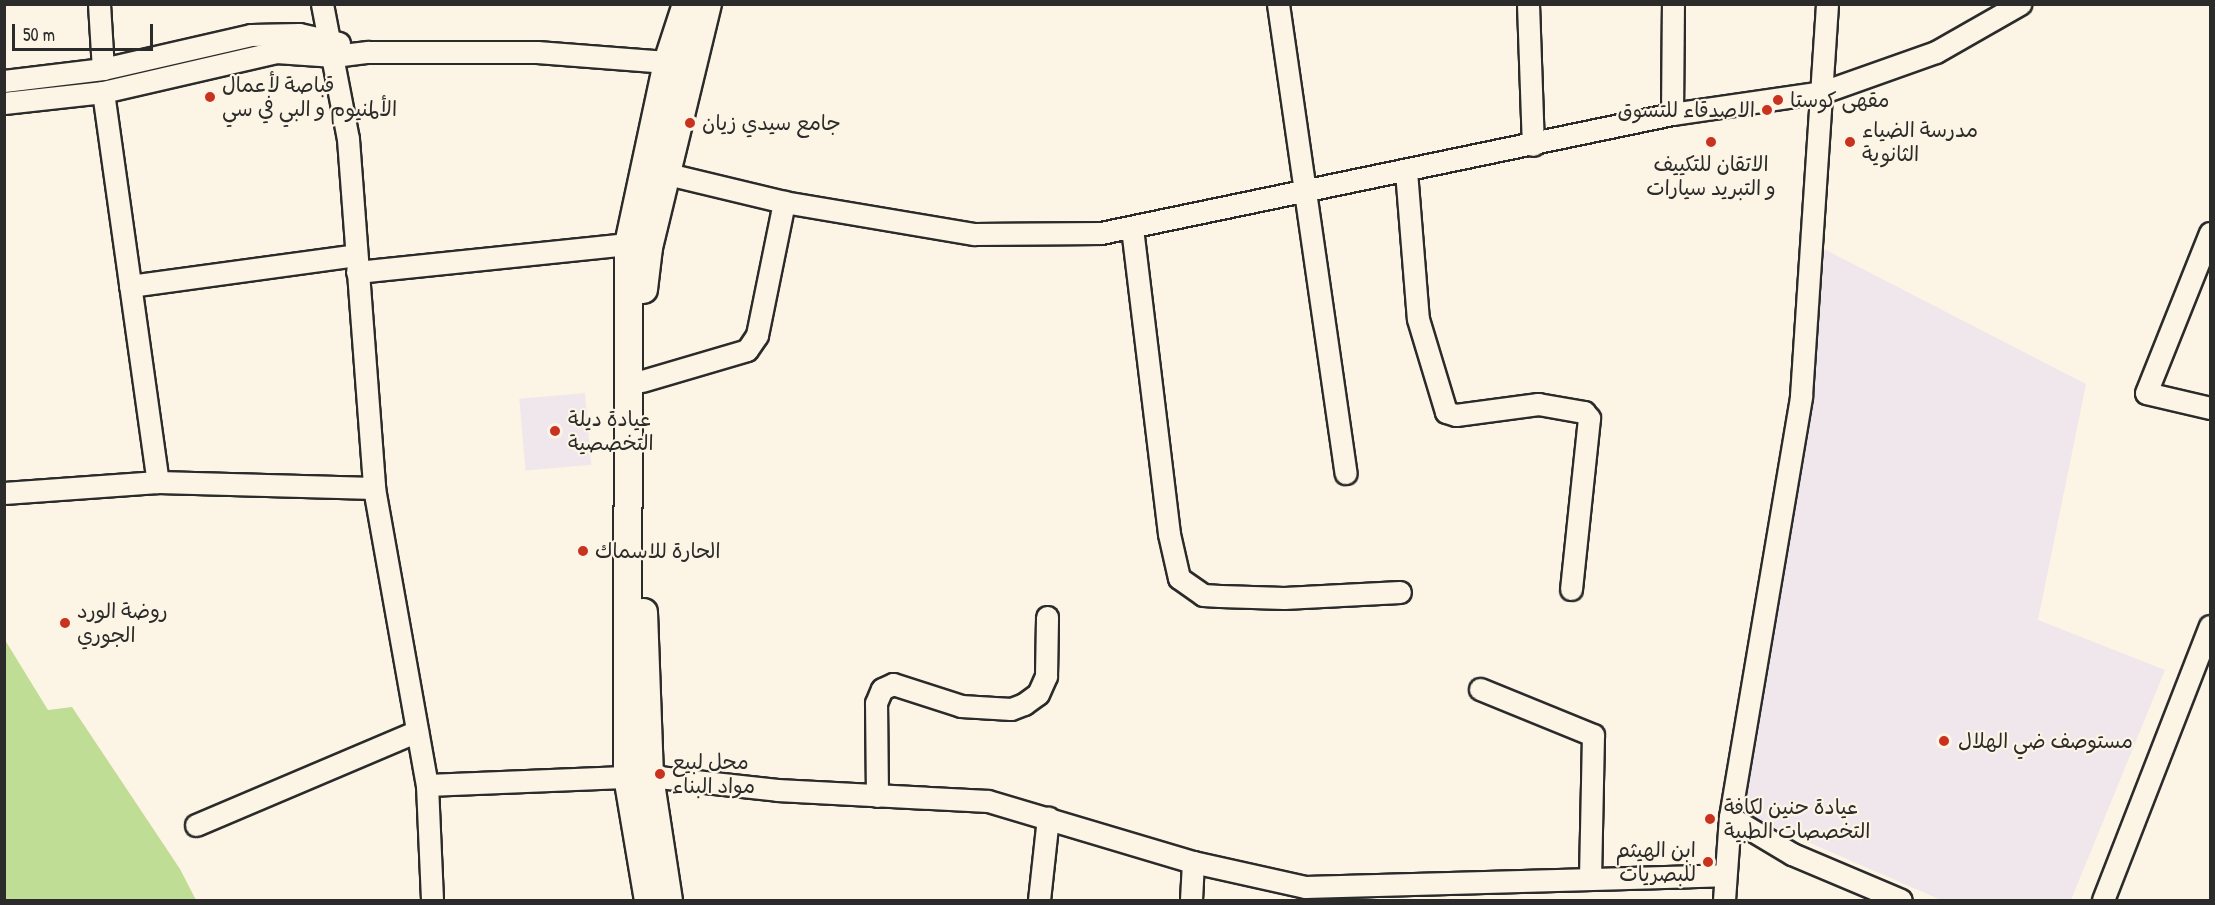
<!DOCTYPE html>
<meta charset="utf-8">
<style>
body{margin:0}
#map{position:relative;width:2215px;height:905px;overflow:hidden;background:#fcf5e5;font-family:"Patrick Hand","Playpen Sans Arabic",sans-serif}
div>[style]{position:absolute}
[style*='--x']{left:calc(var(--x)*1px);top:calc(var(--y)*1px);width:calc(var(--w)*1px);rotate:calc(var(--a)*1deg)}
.built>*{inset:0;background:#efe7eb;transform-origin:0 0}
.green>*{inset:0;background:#c0dd95}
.roads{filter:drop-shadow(2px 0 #2b2b2b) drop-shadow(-2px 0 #2b2b2b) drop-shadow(0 2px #2b2b2b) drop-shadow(0 -2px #2b2b2b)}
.minor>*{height:21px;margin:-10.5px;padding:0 10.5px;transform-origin:10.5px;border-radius:10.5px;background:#fcf5e5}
.major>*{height:27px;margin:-13.5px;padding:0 13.5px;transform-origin:13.5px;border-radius:13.5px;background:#fcf5e5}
.dots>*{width:16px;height:16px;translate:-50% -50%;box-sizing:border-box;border:3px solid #fcf5e5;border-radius:50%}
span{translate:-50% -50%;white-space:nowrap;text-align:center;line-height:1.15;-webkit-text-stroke:4.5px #fcf5e5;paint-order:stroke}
.poi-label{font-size:21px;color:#2b2b2b}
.left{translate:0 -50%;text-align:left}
.right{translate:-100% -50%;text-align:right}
.frame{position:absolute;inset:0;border:6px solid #2b2b2b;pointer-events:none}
.scale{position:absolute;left:12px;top:24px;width:141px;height:27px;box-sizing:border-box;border:3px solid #2b2b2b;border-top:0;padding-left:8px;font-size:18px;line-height:21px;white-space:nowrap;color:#2b2b2b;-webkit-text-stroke:4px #fcf5e5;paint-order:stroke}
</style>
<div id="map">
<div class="built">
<i style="clip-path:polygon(1820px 247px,2086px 384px,2038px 620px,2165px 670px,2071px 900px,1941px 900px,1739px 812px)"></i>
<i style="left:585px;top:393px;width:72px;height:66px;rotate:85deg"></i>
</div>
<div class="green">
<i style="clip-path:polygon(5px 640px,48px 710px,72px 707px,180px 869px,196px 900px,5px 900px)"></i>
</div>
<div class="roads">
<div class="minor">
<i style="--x:99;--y:4;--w:65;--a:86.5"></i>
<i style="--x:322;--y:4;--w:137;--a:79.1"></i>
<i style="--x:348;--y:139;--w:350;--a:85.7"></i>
<i style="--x:374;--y:488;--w:302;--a:79.9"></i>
<i style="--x:427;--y:785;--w:115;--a:87.5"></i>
<i style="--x:1278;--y:4;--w:474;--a:81.8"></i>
<i style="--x:1528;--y:4;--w:141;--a:88"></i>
<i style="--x:4;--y:81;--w:100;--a:-6.9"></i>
<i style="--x:103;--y:69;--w:152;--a:-12.9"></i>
<i style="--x:251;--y:35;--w:48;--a:-1.2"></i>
<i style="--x:299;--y:34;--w:41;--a:12.7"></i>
<i style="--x:103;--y:92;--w:394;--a:82"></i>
<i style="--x:4;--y:103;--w:100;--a:-6.3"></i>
<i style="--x:103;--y:92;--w:178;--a:-13"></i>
<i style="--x:276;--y:52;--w:58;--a:3.9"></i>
<i style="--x:334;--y:56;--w:34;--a:-7"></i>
<i style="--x:368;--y:52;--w:169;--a:0"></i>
<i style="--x:537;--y:52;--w:130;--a:4.4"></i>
<i style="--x:667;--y:62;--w:14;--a:25"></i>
<i style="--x:1672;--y:114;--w:110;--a:-89.5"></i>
<i style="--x:651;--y:170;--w:137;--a:13.5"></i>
<i style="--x:784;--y:202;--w:193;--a:9.6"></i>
<i style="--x:974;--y:234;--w:127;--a:-0.5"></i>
<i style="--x:1101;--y:233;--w:583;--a:-11.77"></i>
<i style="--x:1672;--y:114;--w:153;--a:-8.3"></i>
<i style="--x:1823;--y:92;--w:120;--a:-19.5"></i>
<i style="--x:1936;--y:52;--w:97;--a:-29.7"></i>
<i style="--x:1406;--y:171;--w:148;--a:85.4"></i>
<i style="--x:1418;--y:319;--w:97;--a:73.2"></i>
<i style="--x:1446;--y:412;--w:10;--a:17"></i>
<i style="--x:1456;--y:415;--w:83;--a:-7.6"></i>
<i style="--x:1538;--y:404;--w:47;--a:9.9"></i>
<i style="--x:1584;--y:412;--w:8;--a:50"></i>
<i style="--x:1589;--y:418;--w:172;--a:96"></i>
<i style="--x:1132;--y:228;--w:308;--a:83.1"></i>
<i style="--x:1169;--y:534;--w:45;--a:77.2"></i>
<i style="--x:1179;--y:578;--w:29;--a:35"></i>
<i style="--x:1203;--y:595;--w:17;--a:3"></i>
<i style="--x:1220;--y:596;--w:64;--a:1.8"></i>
<i style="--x:1284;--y:598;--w:116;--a:-3"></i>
<i style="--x:2210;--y:233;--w:172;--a:111.8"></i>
<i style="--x:2146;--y:393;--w:66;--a:13.2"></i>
<i style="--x:357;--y:272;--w:272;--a:-5.9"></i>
<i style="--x:628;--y:244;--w:15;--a:8"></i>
<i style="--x:130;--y:286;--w:228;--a:-7.8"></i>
<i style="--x:642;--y:381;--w:109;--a:-16.4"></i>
<i style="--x:747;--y:350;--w:18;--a:-56"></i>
<i style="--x:757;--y:335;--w:136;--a:-78.5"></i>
<i style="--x:4;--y:493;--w:154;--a:-4.1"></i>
<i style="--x:158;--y:482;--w:216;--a:1.6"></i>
<i style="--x:1480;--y:689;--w:122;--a:22.2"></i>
<i style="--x:1593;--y:735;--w:142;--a:91.2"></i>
<i style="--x:427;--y:785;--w:222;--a:-2.3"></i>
<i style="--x:649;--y:776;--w:129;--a:6.2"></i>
<i style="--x:777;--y:790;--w:211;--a:3"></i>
<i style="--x:988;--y:801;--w:214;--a:16.6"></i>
<i style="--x:1193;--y:862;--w:115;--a:12.6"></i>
<i style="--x:1305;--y:887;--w:419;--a:-1.6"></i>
<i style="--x:877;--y:796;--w:93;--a:-90.6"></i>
<i style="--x:876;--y:703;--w:15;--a:-67"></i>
<i style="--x:882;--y:689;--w:12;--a:-24"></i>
<i style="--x:893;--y:684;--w:71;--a:17.9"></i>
<i style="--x:961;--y:706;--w:50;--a:3.4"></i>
<i style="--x:1011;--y:709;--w:14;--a:-21"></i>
<i style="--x:1024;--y:704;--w:17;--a:-36"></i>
<i style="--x:1038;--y:694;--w:20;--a:-66"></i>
<i style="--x:1046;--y:676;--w:59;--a:-89"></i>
<i style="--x:1730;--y:817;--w:72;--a:30.8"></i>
<i style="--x:1792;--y:854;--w:118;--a:22.9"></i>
<i style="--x:196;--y:825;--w:240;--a:-23"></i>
<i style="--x:1039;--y:900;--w:83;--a:-83.8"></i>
<i style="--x:1191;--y:900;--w:38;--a:-87"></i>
<i style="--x:1724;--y:900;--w:83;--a:-85.9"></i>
<i style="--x:1730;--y:817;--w:427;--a:-80.4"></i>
<i style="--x:1801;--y:396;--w:393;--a:-86.2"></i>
<i style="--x:2103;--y:900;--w:294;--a:-68.7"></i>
</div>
<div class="major">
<i style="--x:643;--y:289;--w:42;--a:-83.2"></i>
<i style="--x:648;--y:247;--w:250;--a:-76.4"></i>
<i style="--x:643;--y:612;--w:164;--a:87.9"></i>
<i style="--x:649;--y:776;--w:125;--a:81.3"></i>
<i style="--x:648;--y:900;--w:126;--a:-99.6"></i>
<i style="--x:627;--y:776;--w:532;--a:-89.89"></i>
<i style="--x:628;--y:244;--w:186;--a:-77.9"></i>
<i style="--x:667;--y:62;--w:61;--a:-71.9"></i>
</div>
</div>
<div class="dots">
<i style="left:210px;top:97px;background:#c8321e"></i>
<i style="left:1778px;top:100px;background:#c8321e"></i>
<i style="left:1767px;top:110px;background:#c8321e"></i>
<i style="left:690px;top:123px;background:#c8321e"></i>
<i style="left:1711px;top:142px;background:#c8321e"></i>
<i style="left:1850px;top:142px;background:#c8321e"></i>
<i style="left:555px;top:431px;background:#c8321e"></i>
<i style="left:583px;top:551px;background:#c8321e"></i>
<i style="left:65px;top:623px;background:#c8321e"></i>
<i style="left:1944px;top:741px;background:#c8321e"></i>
<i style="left:660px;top:774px;background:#c8321e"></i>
<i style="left:1710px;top:819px;background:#c8321e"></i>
<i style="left:1708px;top:862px;background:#c8321e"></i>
</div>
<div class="poi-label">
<span class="left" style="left:222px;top:97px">قباصة لأعمال<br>الألمنيوم و البي في سي</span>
<span class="left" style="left:1790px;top:100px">مقهى كوستا</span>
<span class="right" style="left:1755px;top:110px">الاصدقاء للتسوق</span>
<span class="left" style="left:702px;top:123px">جامع سيدي زيان</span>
<span class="left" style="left:1862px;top:142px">مدرسة الضياء<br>الثانوية</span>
<span style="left:1711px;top:176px">الاتقان للتكييف<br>و التبريد سيارات</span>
<span class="left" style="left:568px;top:431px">عيادة ديلة<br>التخصصية</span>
<span class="left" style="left:595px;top:551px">الحارة للاسماك</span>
<span class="left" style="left:77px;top:623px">روضة الورد<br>الجوري</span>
<span class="left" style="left:1958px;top:741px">مستوصف ضي الهلال</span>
<span class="left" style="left:672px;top:774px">محل لبيع<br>مواد البناء</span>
<span class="left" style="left:1724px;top:819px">عيادة حنين لكافة<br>التخصصات الطبية</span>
<span class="right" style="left:1696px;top:862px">ابن الهيثم<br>للبصريات</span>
</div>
<div class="frame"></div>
<div class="scale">50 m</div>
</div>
